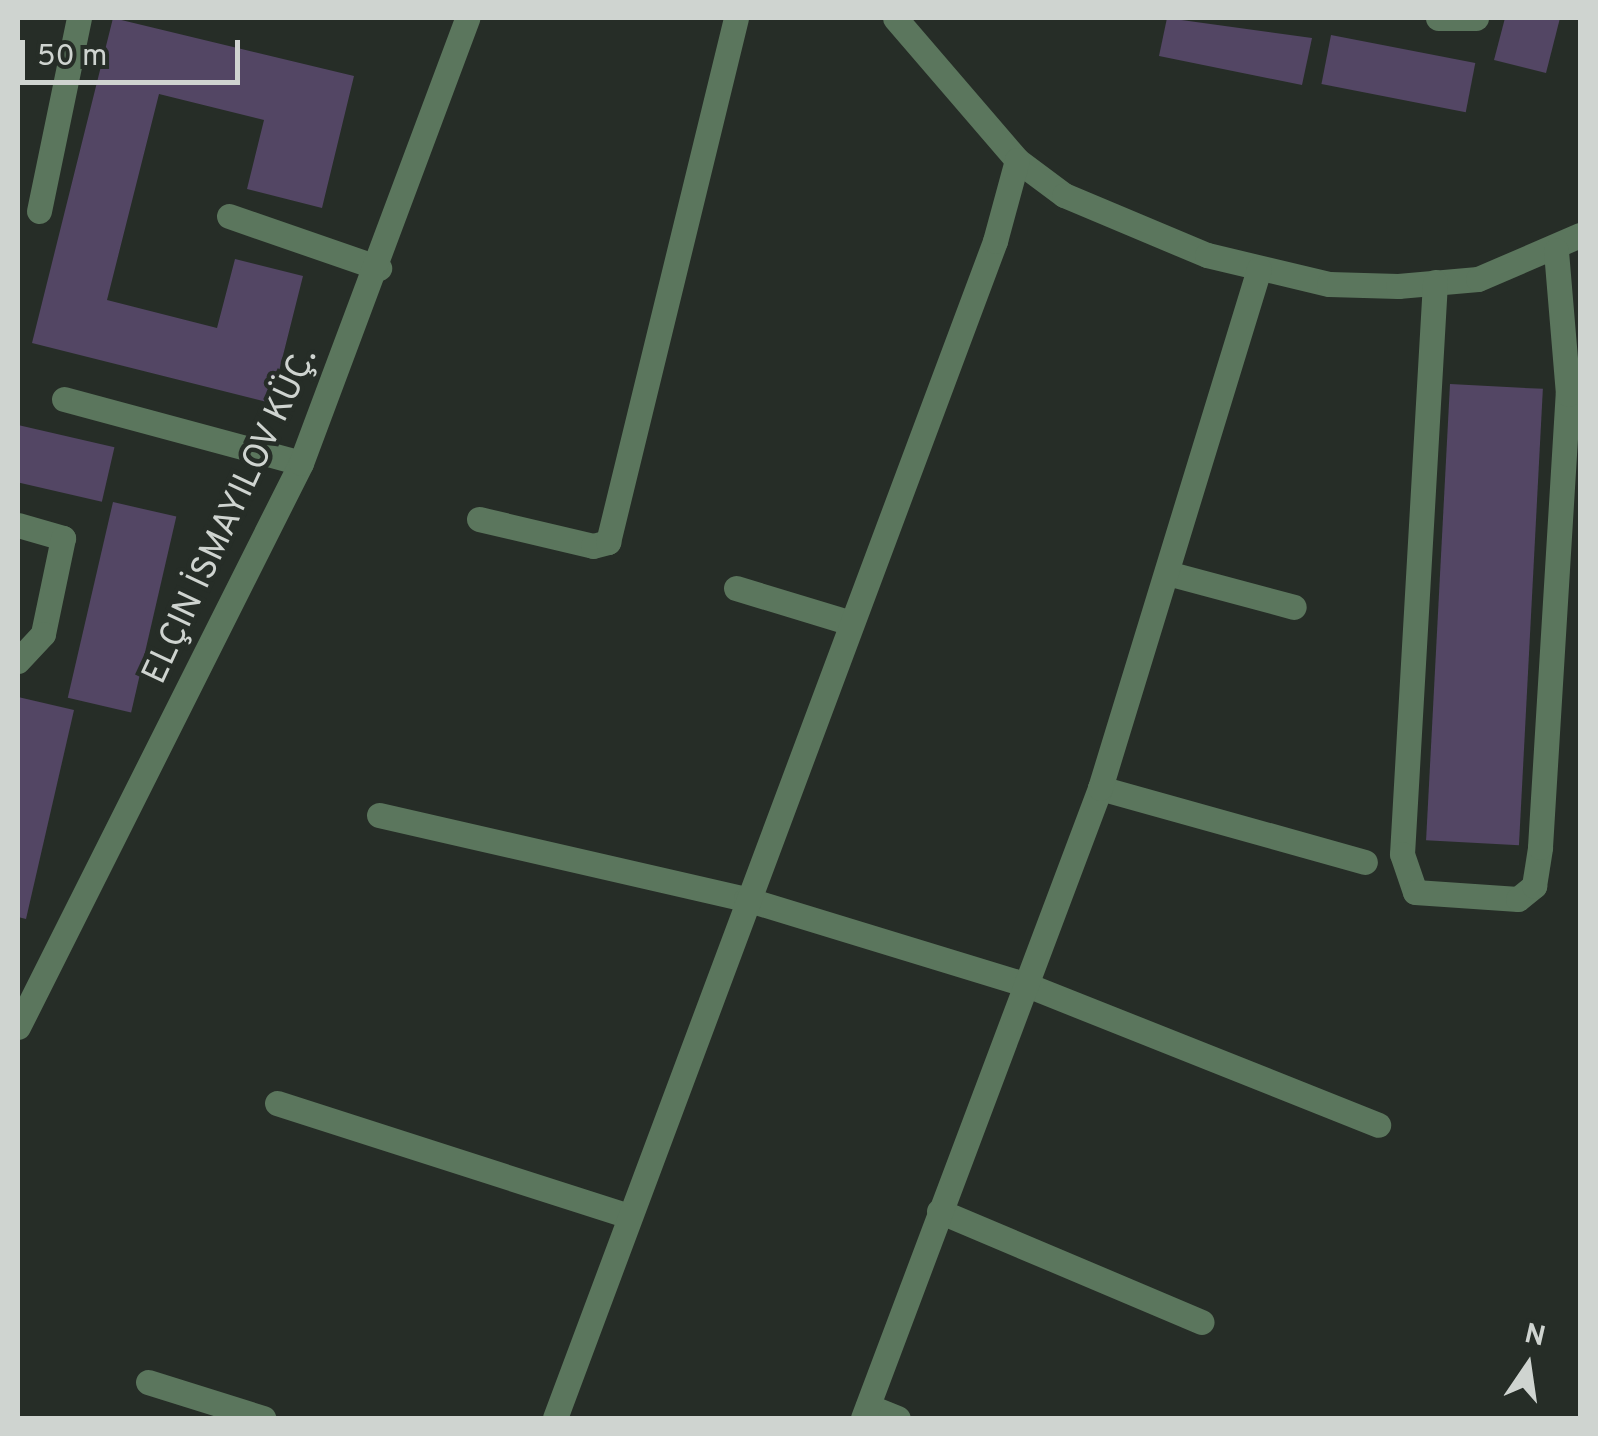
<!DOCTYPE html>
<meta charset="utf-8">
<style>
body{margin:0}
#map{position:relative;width:1598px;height:1436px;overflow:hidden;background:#262d27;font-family:Overpass,sans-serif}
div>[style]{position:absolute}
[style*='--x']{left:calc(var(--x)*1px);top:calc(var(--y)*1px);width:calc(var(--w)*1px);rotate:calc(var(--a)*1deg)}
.building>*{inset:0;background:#534664;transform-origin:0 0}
.minor>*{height:25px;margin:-12.5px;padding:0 12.5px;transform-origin:12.5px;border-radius:12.5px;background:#5b765d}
span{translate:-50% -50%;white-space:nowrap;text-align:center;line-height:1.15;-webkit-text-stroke:9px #262d27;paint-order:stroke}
.street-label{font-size:35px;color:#cfd4d0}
.frame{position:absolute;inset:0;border:20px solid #cfd4d0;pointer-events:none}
.north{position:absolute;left:1478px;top:1316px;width:100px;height:100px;-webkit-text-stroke:8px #262d27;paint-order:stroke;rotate:13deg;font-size:28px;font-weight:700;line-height:40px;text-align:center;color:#cfd4d0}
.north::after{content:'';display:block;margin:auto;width:35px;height:45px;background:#cfd4d0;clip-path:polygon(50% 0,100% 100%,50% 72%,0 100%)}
.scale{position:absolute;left:20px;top:40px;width:220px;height:45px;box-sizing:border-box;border:5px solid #cfd4d0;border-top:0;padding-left:12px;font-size:30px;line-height:35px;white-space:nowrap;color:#cfd4d0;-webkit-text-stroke:8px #262d27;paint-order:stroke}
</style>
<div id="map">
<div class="building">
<i style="clip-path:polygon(113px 18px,354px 76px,322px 208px,247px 189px,264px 120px,159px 94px,107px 300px,217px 328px,235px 259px,303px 276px,271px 403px,32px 343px)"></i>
<i style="clip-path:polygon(1167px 18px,1312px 38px,1302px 85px,1159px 56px)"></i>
<i style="clip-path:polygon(1505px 18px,1560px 18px,1546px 73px,1494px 60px)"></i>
<i style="left:1331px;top:35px;width:147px;height:50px;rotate:11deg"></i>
<i style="left:1450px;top:384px;width:93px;height:457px;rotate:3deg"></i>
<i style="left:18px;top:425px;width:99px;height:56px;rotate:13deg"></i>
<i style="left:113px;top:502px;width:65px;height:201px;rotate:13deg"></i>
<i style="clip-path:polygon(18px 697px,74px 710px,26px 919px,18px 917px)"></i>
</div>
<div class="minor">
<i style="--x:895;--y:18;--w:187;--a:49.3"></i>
<i style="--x:1017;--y:160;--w:59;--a:36.7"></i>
<i style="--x:1064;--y:195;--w:155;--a:22.8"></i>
<i style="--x:1207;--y:255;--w:125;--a:13.4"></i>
<i style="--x:1329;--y:284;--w:69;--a:1.7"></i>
<i style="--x:1398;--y:286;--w:80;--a:-5"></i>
<i style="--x:1478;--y:279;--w:111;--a:-23.3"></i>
<i style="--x:1438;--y:18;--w:38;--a:0"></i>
<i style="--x:39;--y:211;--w:197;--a:-78.3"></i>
<i style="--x:229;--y:216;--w:159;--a:19.1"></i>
<i style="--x:1435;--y:282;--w:573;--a:93.3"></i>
<i style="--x:1402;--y:854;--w:40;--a:71.1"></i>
<i style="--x:1415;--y:892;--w:103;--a:3.9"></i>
<i style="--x:1518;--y:899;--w:21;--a:-39"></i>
<i style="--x:1534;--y:886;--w:39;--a:-81"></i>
<i style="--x:1540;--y:847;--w:454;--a:-86.5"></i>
<i style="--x:1568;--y:394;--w:144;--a:-94.8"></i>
<i style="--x:64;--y:399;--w:245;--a:15.1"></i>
<i style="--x:479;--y:519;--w:117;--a:13.3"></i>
<i style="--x:593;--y:546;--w:16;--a:-15"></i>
<i style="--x:608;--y:542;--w:539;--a:-76.27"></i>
<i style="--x:18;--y:525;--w:47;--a:16.1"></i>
<i style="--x:63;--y:538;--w:98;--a:101.8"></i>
<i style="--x:43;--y:634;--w:37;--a:133"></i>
<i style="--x:1171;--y:574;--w:127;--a:15"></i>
<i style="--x:736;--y:588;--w:117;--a:16.9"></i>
<i style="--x:1100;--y:788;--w:275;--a:15.6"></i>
<i style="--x:379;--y:815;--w:376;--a:12.9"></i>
<i style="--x:746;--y:899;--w:294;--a:17"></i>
<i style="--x:1027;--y:985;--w:378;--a:21.7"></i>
<i style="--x:18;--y:1027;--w:631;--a:-63.35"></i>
<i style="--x:301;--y:463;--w:475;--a:-69.5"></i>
<i style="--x:277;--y:1103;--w:370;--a:17.8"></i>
<i style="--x:939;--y:1211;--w:285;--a:22.9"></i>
<i style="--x:148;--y:1382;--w:121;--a:17.4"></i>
<i style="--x:868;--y:1406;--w:32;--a:22"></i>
<i style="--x:555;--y:1418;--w:1257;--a:-69.5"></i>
<i style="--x:995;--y:241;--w:84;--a:-74.8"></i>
<i style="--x:863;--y:1418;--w:673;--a:-69.38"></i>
<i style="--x:1100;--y:788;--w:543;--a:-72.97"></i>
</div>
<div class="street-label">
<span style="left:231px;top:516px;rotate:-65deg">ELÇIN İSMAYILOV KÜÇ.</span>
</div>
<div class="frame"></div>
<div class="north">N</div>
<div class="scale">50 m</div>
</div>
